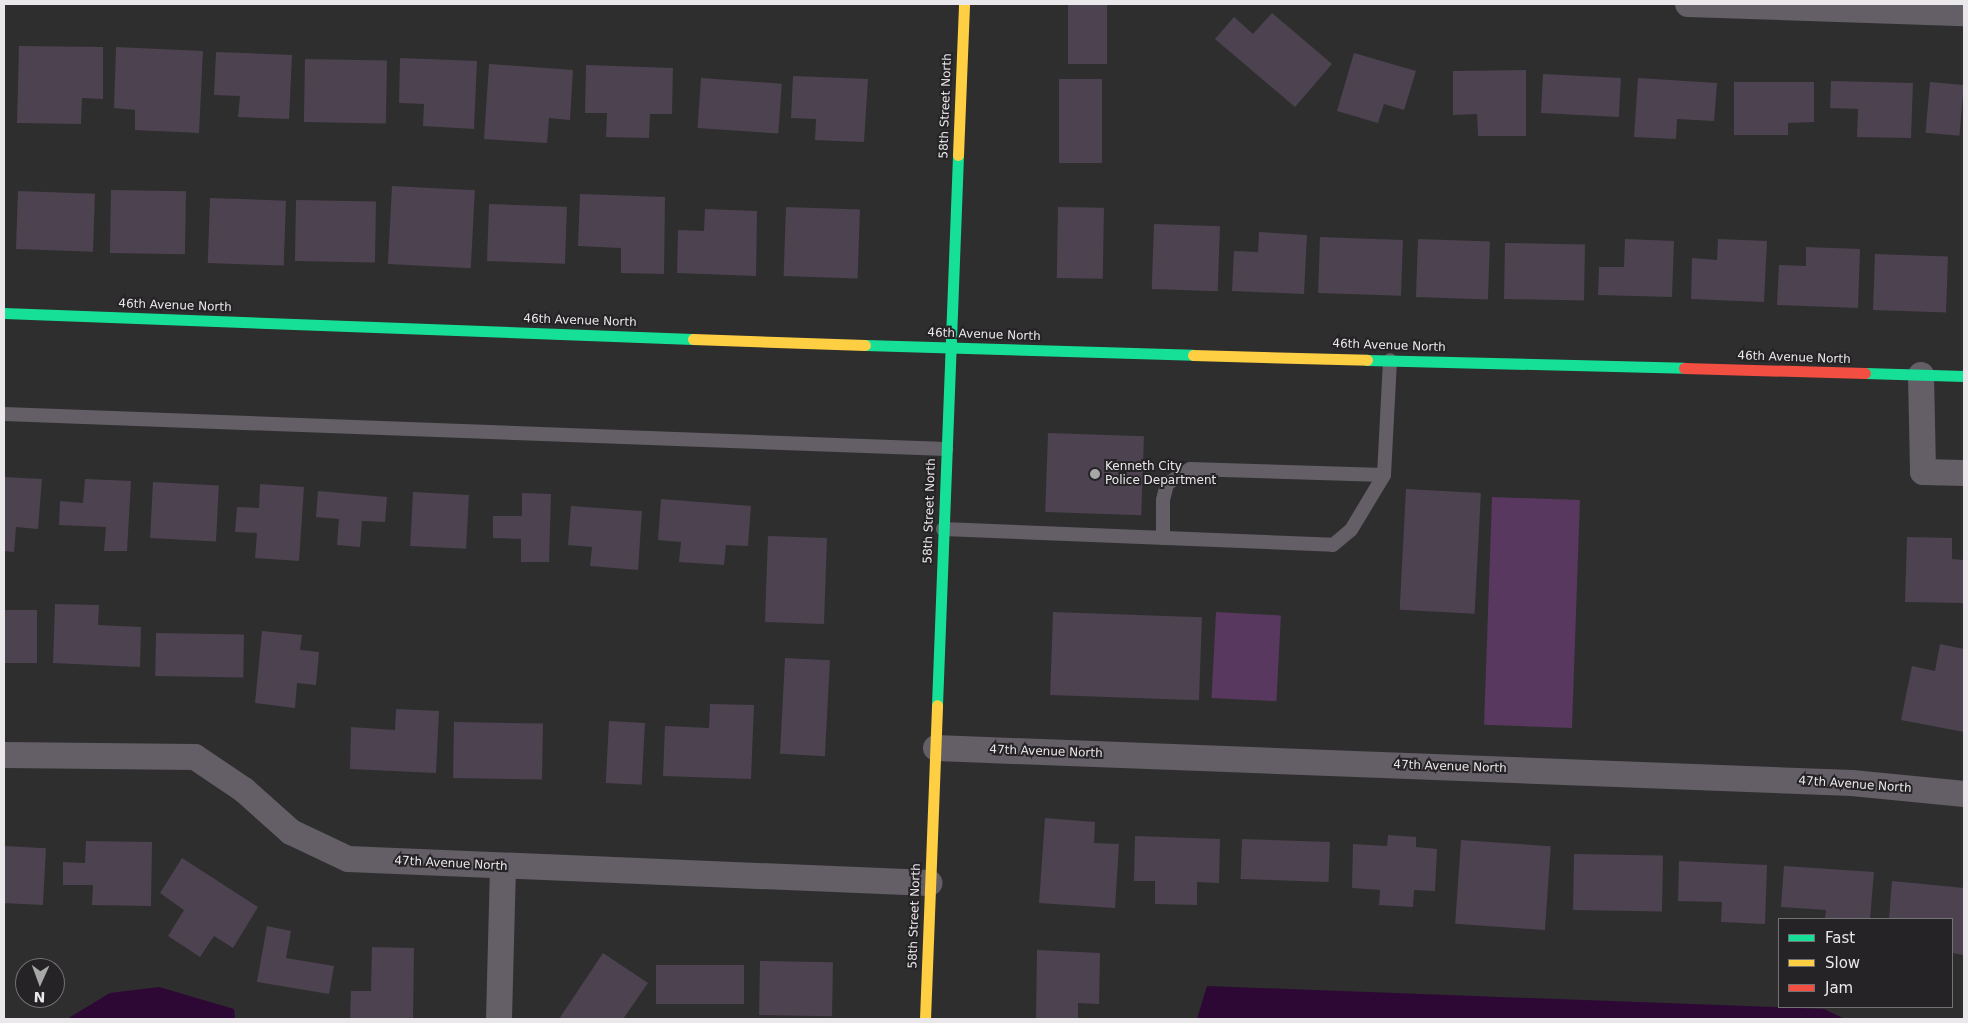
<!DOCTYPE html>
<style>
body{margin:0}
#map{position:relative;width:1968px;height:1023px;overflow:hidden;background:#2e2e2e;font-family:"DejaVu Sans",sans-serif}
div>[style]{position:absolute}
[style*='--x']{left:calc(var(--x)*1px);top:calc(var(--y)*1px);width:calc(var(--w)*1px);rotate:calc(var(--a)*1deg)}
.green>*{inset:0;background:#58385e;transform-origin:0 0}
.water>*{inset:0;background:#2d0835}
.building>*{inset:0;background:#4d4250;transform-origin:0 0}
.lane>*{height:14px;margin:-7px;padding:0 7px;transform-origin:7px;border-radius:7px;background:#645e67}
.street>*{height:26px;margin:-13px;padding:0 13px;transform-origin:13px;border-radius:13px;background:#645e67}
.fast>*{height:11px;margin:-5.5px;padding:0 5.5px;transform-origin:5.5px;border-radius:5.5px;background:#16e098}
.slow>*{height:11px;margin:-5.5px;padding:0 5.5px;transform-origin:5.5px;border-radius:5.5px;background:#ffcf43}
.jam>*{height:11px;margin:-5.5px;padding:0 5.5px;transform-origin:5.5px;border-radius:5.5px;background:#f24e42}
.dots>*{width:14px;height:14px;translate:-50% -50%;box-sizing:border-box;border:2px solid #252325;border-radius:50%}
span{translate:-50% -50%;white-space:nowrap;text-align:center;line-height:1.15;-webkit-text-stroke:4px #252325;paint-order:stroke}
.street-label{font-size:12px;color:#eae8ea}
.poi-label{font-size:12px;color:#eae8ea}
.left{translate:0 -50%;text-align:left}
.frame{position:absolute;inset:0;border:5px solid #eae8ea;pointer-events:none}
.legend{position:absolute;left:1778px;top:918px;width:175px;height:90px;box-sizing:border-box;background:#252325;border:1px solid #747274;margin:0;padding:6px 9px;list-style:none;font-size:15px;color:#eae8ea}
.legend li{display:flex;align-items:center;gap:10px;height:25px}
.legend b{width:25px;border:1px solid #747274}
.north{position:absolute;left:15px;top:958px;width:50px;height:50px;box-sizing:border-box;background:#252325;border:1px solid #747274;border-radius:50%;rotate:182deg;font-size:14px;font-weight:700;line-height:20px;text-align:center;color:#eae8ea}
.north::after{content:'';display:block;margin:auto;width:18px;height:22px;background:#a8a7a8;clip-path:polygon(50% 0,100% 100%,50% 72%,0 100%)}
</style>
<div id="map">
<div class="green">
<i style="left:1492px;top:497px;width:88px;height:228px;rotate:2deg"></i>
<i style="left:1216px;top:612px;width:65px;height:86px;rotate:3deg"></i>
</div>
<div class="water">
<i style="clip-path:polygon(1207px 986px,1824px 1009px,1845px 1019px,1197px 1019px)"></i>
<i style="clip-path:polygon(159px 987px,234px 1009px,235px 1019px,67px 1019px,110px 993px)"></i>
</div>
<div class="building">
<i style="left:1068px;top:4px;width:39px;height:60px"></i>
<i style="clip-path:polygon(1272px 13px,1332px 64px,1295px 107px,1215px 39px,1234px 17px,1253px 34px)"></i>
<i style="clip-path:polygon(19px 46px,103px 47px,103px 99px,82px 98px,81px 124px,17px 123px)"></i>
<i style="clip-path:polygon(116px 47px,203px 51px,199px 133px,135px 130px,135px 110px,114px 108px)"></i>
<i style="clip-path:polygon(216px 52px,292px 55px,289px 119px,238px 117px,240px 96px,214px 95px)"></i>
<i style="clip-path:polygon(1354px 53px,1416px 71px,1404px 110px,1384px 104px,1378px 123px,1337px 111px)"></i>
<i style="clip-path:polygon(400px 58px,477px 61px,474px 129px,423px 126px,424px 104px,399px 103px)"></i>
<i style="left:305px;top:59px;width:82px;height:63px;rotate:1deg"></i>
<i style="clip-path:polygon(489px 64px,573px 70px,570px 120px,549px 118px,547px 143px,484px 139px)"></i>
<i style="clip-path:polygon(586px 65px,673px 68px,672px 114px,650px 114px,649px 138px,606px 137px,607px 113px,585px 113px)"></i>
<i style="clip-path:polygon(1526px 70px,1526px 136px,1478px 136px,1477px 114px,1453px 115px,1453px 71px)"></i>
<i style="left:1543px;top:74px;width:78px;height:39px;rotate:3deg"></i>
<i style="clip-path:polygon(793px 76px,868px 79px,864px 142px,815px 140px,816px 119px,791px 118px)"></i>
<i style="left:701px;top:78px;width:81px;height:50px;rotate:4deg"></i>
<i style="clip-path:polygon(1638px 78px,1717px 83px,1714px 121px,1677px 119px,1676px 139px,1634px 137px)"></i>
<i style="left:1059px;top:79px;width:43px;height:84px"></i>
<i style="clip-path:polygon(1831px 81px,1913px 83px,1911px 138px,1857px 137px,1858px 109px,1830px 108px)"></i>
<i style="clip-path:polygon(1734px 82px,1814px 82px,1814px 122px,1788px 123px,1788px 135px,1734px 135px)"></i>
<i style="left:1930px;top:82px;width:34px;height:51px;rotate:5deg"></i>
<i style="left:392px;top:186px;width:83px;height:78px;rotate:3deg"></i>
<i style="left:111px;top:190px;width:75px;height:63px;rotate:1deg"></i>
<i style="left:18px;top:191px;width:77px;height:58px;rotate:2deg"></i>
<i style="clip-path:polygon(580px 194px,665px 197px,664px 274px,621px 273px,621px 248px,578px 246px)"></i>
<i style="left:210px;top:198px;width:76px;height:65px;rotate:2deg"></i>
<i style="left:296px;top:200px;width:80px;height:61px;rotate:1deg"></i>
<i style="left:489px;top:204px;width:78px;height:57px;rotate:2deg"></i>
<i style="left:786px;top:207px;width:74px;height:69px;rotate:2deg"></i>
<i style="left:1058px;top:207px;width:46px;height:71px;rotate:1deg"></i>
<i style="clip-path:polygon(705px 209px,757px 211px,756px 276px,677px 273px,678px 230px,704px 231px)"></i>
<i style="left:1154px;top:224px;width:66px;height:65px;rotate:2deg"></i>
<i style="clip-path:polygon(1259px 232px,1307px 235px,1304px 294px,1232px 291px,1234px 251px,1258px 252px)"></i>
<i style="left:1320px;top:237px;width:83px;height:56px;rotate:2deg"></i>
<i style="left:1418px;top:239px;width:72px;height:58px;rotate:2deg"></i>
<i style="clip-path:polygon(1625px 239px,1674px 241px,1672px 297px,1598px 295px,1599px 267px,1624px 267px)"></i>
<i style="clip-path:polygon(1718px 239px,1767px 241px,1764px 302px,1691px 299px,1692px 258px,1717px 260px)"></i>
<i style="left:1505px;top:243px;width:80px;height:56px;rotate:1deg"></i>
<i style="clip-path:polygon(1806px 247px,1860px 249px,1858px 308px,1777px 305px,1779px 265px,1806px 266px)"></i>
<i style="left:1875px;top:254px;width:73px;height:56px;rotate:2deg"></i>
<i style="left:1048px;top:433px;width:96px;height:79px;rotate:2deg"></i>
<i style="clip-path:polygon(4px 477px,42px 479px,38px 529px,16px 527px,14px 552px,4px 551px)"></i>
<i style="clip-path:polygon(85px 479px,131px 481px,127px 551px,104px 551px,106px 527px,59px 525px,60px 501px,83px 503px)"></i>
<i style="left:153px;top:482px;width:66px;height:56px;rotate:3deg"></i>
<i style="clip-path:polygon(260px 484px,304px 487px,299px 561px,255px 558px,257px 533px,235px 532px,237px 507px,259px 508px)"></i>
<i style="left:1406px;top:489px;width:75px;height:121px;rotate:3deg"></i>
<i style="clip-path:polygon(318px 491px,387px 497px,385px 522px,362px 521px,360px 547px,337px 545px,339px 519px,316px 517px)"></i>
<i style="left:413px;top:492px;width:56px;height:54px;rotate:3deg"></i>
<i style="clip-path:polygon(522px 493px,551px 494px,549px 562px,521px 562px,521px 539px,493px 538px,493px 516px,522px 516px)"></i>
<i style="clip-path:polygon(661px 499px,751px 506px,748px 546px,726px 545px,724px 565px,679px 562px,681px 542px,658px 540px)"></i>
<i style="clip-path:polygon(571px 506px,642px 511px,638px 570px,590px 566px,592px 547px,568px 545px)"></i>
<i style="left:768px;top:536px;width:59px;height:86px;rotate:2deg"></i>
<i style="clip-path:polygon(1907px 537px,1952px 538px,1952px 559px,1964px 560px,1964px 603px,1905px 602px)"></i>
<i style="clip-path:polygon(55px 604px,99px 605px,98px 625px,141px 627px,140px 667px,53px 663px)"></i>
<i style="left:4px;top:610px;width:33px;height:53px"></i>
<i style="left:1053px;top:612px;width:149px;height:83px;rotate:2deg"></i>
<i style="clip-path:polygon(262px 631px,302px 635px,300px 650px,319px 652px,316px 685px,297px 683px,295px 708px,255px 703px)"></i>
<i style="left:156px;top:633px;width:88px;height:43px;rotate:1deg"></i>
<i style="clip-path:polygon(1940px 644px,1964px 649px,1964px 732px,1901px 720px,1912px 666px,1935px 671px)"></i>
<i style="left:785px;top:658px;width:45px;height:96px;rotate:3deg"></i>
<i style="clip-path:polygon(710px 704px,754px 705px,751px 779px,663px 776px,665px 726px,709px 728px)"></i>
<i style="clip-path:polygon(396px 709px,439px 711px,436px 773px,350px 769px,351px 727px,395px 730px)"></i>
<i style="left:609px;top:721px;width:36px;height:62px;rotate:3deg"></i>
<i style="left:454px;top:722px;width:89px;height:56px;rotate:1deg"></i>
<i style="clip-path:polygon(1045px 818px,1095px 822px,1094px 843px,1119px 844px,1115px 908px,1039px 903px)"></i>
<i style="clip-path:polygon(1388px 835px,1416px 837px,1416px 847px,1437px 849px,1435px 891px,1414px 890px,1413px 907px,1379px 905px,1380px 890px,1352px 888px,1353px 844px,1387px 846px)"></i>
<i style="clip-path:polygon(1135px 836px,1220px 839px,1219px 883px,1197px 882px,1197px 905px,1155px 904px,1155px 881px,1134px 881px)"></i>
<i style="left:1242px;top:839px;width:88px;height:40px;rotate:2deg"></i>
<i style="left:1461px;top:840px;width:90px;height:84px;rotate:4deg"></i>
<i style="clip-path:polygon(86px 841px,152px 842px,151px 906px,92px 905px,93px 885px,63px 885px,63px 862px,85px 863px)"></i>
<i style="left:4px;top:846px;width:42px;height:57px;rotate:3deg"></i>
<i style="left:1574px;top:854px;width:89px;height:56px;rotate:1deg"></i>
<i style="clip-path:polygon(182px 858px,258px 907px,233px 948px,214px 936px,200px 957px,168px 936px,184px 910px,160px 893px)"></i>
<i style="clip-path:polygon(1679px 861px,1767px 865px,1765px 924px,1721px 922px,1722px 902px,1678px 901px)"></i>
<i style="clip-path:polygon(1784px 866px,1874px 872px,1870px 919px,1825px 919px,1826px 910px,1781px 907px)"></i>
<i style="clip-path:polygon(1892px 881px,1964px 888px,1964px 955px,1952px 953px,1952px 919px,1889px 919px)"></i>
<i style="clip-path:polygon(267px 926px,291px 931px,286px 958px,334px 966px,329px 994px,257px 982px)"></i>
<i style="clip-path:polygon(372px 947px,414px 948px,413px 1019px,350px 1019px,351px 991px,371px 991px)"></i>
<i style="clip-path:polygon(1037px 950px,1100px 953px,1099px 1004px,1078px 1003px,1078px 1019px,1036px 1019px)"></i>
<i style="clip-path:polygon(603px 953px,648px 983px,623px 1019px,559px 1019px)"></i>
<i style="left:760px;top:961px;width:73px;height:54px;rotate:1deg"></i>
<i style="left:656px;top:965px;width:88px;height:39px"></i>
</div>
<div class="lane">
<i style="--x:4;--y:414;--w:943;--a:2.13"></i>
<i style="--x:943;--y:529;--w:390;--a:2.3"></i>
<i style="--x:1333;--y:545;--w:23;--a:-40"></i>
<i style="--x:1351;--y:530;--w:64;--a:-59"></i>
<i style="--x:1384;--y:475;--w:115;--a:-87"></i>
<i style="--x:1163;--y:538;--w:38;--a:-90"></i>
<i style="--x:1163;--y:500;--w:16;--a:-76"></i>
<i style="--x:1167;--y:484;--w:27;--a:-33"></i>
<i style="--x:1190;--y:469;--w:194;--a:1.8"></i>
</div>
<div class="street">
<i style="--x:1688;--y:4;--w:276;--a:1.9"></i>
<i style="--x:1921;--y:375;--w:97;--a:88.8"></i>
<i style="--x:1923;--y:472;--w:41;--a:1.4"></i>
<i style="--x:936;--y:748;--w:917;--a:2.19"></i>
<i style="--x:1852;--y:783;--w:113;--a:5.6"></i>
<i style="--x:4;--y:755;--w:191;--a:0.6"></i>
<i style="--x:195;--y:757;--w:59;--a:34"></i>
<i style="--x:244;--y:790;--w:63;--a:41.8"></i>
<i style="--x:291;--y:832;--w:63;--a:25.3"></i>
<i style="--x:348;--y:859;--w:582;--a:2.36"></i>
<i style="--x:499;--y:1019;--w:152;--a:-88.5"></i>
</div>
<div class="fast">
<i style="--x:4;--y:313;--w:689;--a:2.16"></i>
<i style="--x:865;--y:345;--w:328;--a:1.7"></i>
<i style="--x:1367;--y:360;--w:317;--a:1.4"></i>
<i style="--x:1865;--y:373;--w:99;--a:1.7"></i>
<i style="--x:937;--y:705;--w:550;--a:-87.81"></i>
</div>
<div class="slow">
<i style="--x:958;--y:155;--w:151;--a:-87.7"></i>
<i style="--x:693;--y:339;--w:172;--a:2"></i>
<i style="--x:1193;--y:355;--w:174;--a:1.6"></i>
<i style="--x:925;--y:1019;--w:314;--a:-87.8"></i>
</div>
<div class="jam">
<i style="--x:1684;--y:368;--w:181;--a:1.6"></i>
</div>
<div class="dots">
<i style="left:1095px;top:474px;background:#a8a7a8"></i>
</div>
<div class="street-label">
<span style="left:946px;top:106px;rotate:-88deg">58th Street North</span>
<span style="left:175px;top:306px;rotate:2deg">46th Avenue North</span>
<span style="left:580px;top:321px;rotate:2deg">46th Avenue North</span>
<span style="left:984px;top:335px;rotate:2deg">46th Avenue North</span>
<span style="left:1389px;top:346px;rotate:2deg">46th Avenue North</span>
<span style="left:1794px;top:358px;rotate:2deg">46th Avenue North</span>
<span style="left:930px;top:511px;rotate:-88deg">58th Street North</span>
<span style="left:1046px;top:752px;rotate:2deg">47th Avenue North</span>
<span style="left:1450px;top:767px;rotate:2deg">47th Avenue North</span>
<span style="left:1855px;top:785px;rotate:4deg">47th Avenue North</span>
<span style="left:451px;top:864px;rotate:3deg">47th Avenue North</span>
<span style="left:915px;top:916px;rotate:-88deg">58th Street North</span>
</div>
<div class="poi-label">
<span class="left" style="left:1105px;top:474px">Kenneth City<br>Police Department</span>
</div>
<div class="frame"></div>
<ul class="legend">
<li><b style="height:6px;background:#16e098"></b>Fast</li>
<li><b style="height:6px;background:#ffcf43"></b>Slow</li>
<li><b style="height:6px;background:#f24e42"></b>Jam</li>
</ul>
<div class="north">N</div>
</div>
